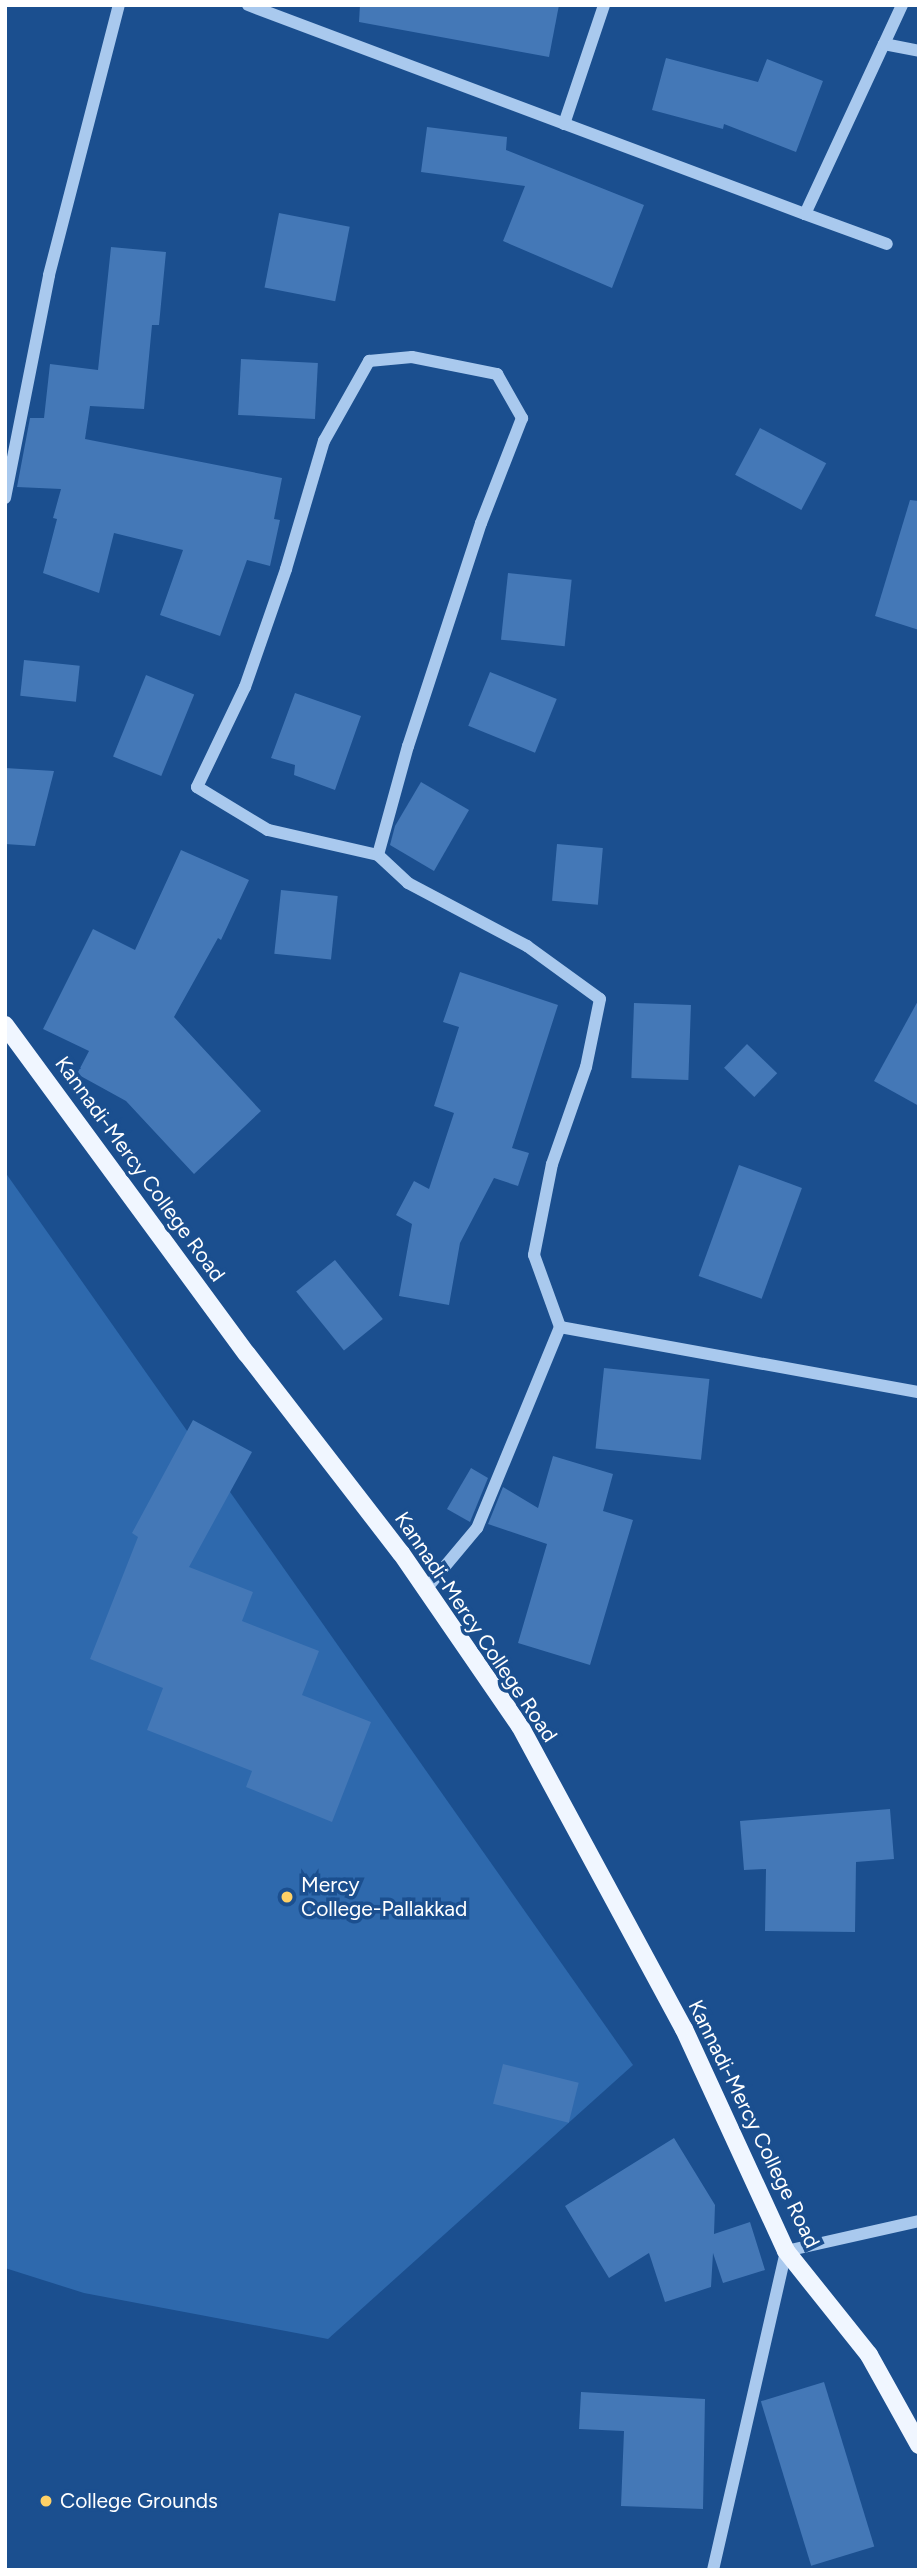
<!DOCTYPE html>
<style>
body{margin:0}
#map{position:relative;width:924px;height:2575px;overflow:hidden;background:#1b4f8f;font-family:Figtree,sans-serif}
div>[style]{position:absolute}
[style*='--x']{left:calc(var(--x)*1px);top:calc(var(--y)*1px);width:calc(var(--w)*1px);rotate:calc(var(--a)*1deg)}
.green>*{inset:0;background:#2e69ad}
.building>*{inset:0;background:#4478b7;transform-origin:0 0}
.minor>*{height:12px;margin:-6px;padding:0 6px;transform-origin:6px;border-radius:6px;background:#a9c9ee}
.major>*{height:18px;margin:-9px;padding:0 9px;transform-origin:9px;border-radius:9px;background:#f0f6ff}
.dots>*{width:19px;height:19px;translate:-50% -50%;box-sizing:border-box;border:4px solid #1b4f8f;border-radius:50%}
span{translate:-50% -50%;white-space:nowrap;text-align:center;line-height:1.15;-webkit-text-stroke:7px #1b4f8f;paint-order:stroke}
.street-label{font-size:21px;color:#fff}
.poi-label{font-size:21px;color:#fff}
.left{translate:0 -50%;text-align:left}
.frame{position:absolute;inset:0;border:7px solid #fff;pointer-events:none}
</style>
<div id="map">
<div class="green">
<i style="clip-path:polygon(5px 1172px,633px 2065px,328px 2339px,84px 2293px,5px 2268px)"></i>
</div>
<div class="building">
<i style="clip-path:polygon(360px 5px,559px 5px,549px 57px,359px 22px)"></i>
<i style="clip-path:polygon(666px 58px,758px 82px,767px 59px,823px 81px,796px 152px,724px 124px,723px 129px,652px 110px)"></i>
<i style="clip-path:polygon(427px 127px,507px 137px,506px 150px,644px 205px,612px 288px,503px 241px,525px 186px,421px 172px)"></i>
<i style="left:279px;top:213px;width:72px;height:76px;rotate:11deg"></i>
<i style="clip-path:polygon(111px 247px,166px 252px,159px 325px,152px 325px,144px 409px,90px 406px,85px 439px,282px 478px,274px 519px,280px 520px,270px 566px,247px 560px,220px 636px,160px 615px,183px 550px,114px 533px,99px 593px,43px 573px,57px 519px,53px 518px,61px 489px,17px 487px,30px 418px,44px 418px,50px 364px,98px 370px)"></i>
<i style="left:241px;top:359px;width:77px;height:56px;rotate:3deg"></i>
<i style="left:760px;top:428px;width:75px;height:53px;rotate:28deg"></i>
<i style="clip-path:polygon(910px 500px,919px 501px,919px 630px,875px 616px)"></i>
<i style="left:508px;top:573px;width:64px;height:67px;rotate:6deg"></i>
<i style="left:24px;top:660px;width:56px;height:36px;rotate:6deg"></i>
<i style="left:490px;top:672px;width:72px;height:58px;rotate:22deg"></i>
<i style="left:146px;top:675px;width:52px;height:88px;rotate:22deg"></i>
<i style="clip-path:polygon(295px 693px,361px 716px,335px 790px,294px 775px,295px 765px,271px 758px)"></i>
<i style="clip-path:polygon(5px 768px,54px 771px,35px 846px,5px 844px)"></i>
<i style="clip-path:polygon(421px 782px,469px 810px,434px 871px,390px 845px,395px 826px)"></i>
<i style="left:557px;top:844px;width:46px;height:57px;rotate:5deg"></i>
<i style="clip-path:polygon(181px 850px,249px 880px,221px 940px,218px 938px,174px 1017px,261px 1111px,194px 1174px,126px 1101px,77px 1074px,89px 1051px,43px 1029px,93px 929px,135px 950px)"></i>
<i style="left:281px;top:890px;width:57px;height:64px;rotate:6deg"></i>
<i style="clip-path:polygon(460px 972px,558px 1005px,512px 1148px,529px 1153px,518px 1186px,494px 1178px,460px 1243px,449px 1305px,399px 1296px,412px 1224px,396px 1215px,414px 1181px,429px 1189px,454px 1113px,434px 1106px,459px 1027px,443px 1022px)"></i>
<i style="clip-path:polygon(919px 999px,919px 1106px,874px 1081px)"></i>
<i style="left:634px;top:1003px;width:57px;height:75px;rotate:2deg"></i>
<i style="left:747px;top:1044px;width:42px;height:33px;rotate:44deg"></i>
<i style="left:739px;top:1165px;width:67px;height:118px;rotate:20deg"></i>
<i style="left:335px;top:1260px;width:76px;height:50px;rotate:51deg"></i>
<i style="left:604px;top:1368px;width:106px;height:81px;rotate:6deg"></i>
<i style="clip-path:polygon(193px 1420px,252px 1452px,189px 1567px,253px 1592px,242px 1621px,319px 1651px,302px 1695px,371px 1722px,332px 1822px,246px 1787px,252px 1771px,147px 1730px,163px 1688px,90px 1659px,138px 1537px,132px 1533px)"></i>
<i style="clip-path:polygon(553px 1456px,613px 1474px,603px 1511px,633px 1520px,590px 1665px,518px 1643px,547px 1544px,488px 1524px,503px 1487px,538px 1508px)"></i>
<i style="clip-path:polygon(471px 1468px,488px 1478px,470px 1522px,447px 1509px)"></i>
<i style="clip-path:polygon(890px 1809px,894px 1859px,856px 1862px,855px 1932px,765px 1931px,766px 1869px,744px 1870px,740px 1821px)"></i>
<i style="left:503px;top:2064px;width:78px;height:41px;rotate:14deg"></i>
<i style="clip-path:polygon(674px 2138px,715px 2205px,714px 2234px,750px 2222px,765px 2270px,723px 2283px,713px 2253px,711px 2287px,665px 2302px,649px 2253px,609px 2278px,565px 2206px)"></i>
<i style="left:824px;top:2382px;width:172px;height:66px;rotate:73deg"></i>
<i style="clip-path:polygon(581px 2392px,705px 2399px,703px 2509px,621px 2506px,624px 2431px,579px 2429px)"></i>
</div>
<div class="minor">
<i style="--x:248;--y:5;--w:595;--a:20.57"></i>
<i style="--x:805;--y:214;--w:187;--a:-65.1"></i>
<i style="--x:884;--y:44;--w:36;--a:11"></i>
<i style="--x:884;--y:44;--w:43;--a:-65.2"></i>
<i style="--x:564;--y:124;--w:126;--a:-71.4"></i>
<i style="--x:805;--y:214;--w:87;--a:20.1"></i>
<i style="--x:5;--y:498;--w:227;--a:-78.8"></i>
<i style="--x:49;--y:275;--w:279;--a:-75.5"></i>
<i style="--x:378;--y:855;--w:113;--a:-167.2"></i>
<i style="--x:268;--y:830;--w:83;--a:-148.8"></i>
<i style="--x:197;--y:787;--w:111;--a:-64.4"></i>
<i style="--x:245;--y:687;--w:125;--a:-70.8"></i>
<i style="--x:286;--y:569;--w:134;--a:-73.5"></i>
<i style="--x:324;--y:441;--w:92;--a:-60.6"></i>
<i style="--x:369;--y:361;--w:43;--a:-5.3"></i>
<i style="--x:412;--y:357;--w:87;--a:11.3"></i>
<i style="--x:497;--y:374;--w:51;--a:60.4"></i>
<i style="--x:522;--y:418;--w:113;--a:111.3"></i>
<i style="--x:481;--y:523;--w:235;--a:108.1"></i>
<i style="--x:408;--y:746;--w:113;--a:105.4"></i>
<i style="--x:378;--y:855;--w:41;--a:43"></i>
<i style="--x:408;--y:883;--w:135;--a:27.9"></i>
<i style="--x:527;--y:946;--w:90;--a:36"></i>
<i style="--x:600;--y:999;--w:69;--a:101.6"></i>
<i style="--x:586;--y:1067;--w:103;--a:109.3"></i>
<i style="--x:552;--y:1164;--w:93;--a:101.2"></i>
<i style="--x:534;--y:1255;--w:77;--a:70.1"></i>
<i style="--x:560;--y:1327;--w:217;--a:112.4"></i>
<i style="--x:477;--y:1528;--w:80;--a:129.9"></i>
<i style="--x:560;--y:1327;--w:365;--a:10.3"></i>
<i style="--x:713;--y:2570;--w:327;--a:-77.1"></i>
<i style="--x:786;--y:2251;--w:136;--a:-12.7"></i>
</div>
<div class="major">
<i style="--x:5;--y:1025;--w:408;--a:53.7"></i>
<i style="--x:247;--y:1354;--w:252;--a:52.3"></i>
<i style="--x:401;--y:1553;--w:210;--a:55.5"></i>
<i style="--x:520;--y:1726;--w:345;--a:61.6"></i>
<i style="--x:684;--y:2029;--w:244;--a:65.3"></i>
<i style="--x:786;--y:2251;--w:133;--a:51.4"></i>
<i style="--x:869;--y:2355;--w:103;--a:60.9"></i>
</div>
<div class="dots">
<i style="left:287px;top:1897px;background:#ffd166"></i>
<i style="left:46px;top:2501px;background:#ffd166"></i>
</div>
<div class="street-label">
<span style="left:140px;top:1169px;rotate:54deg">Kannadi-Mercy College Road</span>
<span style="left:476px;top:1627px;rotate:56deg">Kannadi-Mercy College Road</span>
<span style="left:754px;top:2124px;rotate:64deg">Kannadi-Mercy College Road</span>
</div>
<div class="poi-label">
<span class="left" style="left:301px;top:1897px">Mercy<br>College-Pallakkad</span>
<span class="left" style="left:60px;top:2501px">College Grounds</span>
</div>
<div class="frame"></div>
</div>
